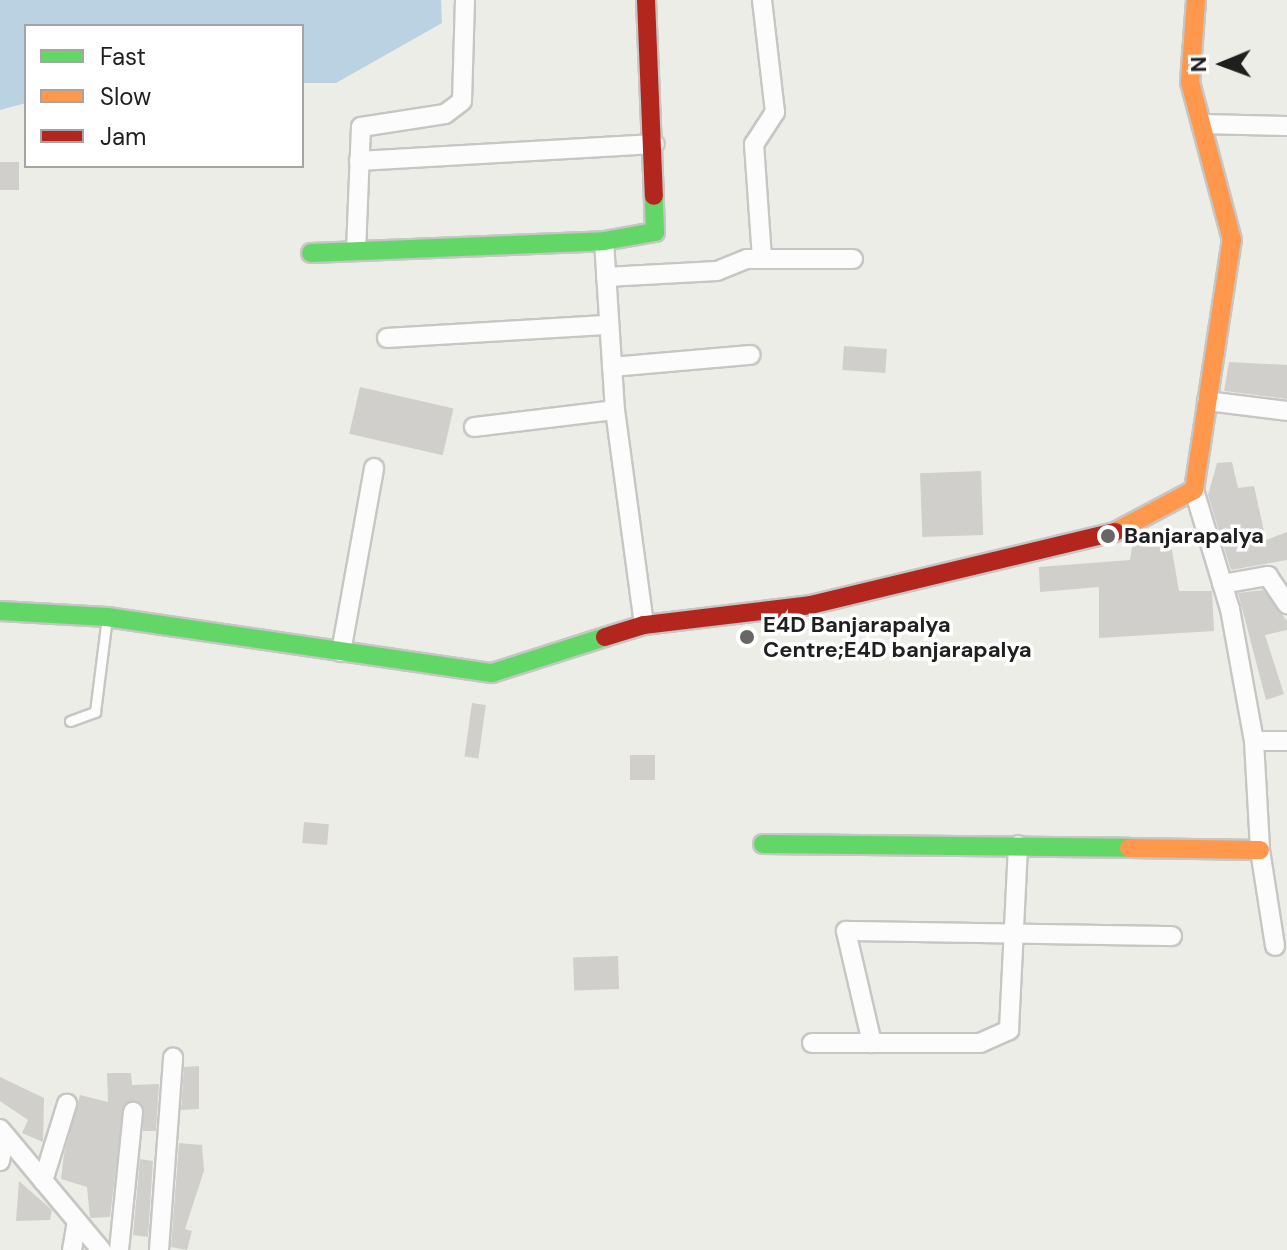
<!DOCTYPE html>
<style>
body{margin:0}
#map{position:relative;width:1287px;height:1250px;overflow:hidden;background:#edede8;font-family:"DM Sans",sans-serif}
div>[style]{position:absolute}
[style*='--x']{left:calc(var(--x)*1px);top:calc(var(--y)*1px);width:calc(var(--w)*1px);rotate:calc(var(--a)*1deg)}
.water>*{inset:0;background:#bbd2e2}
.building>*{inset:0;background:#d0cfcb;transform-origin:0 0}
.roads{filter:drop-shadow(2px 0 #c6c6c4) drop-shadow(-2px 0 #c6c6c4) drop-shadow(0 2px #c6c6c4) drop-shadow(0 -2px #c6c6c4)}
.lane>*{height:9px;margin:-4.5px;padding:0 4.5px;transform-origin:4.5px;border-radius:4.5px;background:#fcfcfc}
.street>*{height:18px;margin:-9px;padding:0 9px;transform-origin:9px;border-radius:9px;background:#fcfcfc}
.fast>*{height:18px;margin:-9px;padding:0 9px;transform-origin:9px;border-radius:9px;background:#63d668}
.slow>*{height:18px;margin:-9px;padding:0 9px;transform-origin:9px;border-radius:9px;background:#ff974d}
.jam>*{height:18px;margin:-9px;padding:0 9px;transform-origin:9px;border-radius:9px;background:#b3261e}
.dots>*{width:22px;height:22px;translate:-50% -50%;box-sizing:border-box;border:4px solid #fff;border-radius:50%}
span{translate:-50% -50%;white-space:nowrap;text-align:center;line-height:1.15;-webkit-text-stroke:7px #fff;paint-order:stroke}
.poi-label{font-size:22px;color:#1f1f1f;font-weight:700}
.left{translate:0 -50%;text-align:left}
.legend{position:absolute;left:24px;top:24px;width:280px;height:144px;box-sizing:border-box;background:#fff;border:2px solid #a5a5a5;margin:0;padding:10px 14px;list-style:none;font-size:24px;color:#1f1f1f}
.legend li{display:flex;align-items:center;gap:16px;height:40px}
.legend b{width:40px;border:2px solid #a5a5a5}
.north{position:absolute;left:1183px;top:24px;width:80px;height:80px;-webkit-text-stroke:6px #fff;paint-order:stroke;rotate:269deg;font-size:22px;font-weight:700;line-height:32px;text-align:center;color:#1f1f1f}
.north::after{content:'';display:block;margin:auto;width:28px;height:36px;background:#1f1f1f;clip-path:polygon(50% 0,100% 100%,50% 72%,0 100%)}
</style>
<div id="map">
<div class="water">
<i style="clip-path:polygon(0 0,441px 0,442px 23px,336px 83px,302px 83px,302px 26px,26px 26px,26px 103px,0 110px)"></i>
</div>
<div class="building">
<i style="left:0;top:162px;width:19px;height:28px"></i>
<i style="left:844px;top:346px;width:43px;height:24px;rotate:4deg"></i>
<i style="clip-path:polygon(1229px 362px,1287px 365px,1287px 399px,1224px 391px)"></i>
<i style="left:360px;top:387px;width:96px;height:48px;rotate:13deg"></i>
<i style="clip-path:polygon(1232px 462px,1238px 488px,1254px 486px,1266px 540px,1287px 532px,1287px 560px,1231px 570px,1208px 495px,1217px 463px)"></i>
<i style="left:981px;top:471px;width:64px;height:61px;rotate:88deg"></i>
<i style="clip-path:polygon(1170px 539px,1179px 591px,1212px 591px,1214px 631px,1099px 638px,1099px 587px,1040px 592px,1039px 567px,1130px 560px,1133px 540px)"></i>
<i style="clip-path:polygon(1263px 590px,1287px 621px,1287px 630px,1265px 635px,1284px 694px,1266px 700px,1238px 593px)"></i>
<i style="left:472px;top:703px;width:14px;height:54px;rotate:8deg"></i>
<i style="left:630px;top:755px;width:25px;height:25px"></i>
<i style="left:304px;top:822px;width:25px;height:21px;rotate:5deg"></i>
<i style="left:618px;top:956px;width:33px;height:45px;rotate:88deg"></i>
<i style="clip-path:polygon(199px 1066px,199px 1109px,181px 1110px,184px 1067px)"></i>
<i style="clip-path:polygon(107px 1073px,131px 1073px,132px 1085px,159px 1084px,156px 1131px,143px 1131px,141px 1103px,124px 1104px,110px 1217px,90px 1218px,87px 1187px,61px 1179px,64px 1154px,80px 1095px,108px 1102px)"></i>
<i style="clip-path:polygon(0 1077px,44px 1098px,43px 1142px,22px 1133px,28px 1120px,0 1101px)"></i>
<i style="clip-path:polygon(179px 1143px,202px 1145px,204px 1171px,185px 1229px,192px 1231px,187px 1250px,171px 1247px)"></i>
<i style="clip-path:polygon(140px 1159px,153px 1161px,148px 1237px,133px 1235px)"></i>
<i style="clip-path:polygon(19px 1181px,52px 1210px,50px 1220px,16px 1221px)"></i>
</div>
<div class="roads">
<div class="lane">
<i style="--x:70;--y:721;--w:27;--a:-20"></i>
<i style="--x:95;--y:712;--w:96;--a:-82.8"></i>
</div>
<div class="street">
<i style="--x:762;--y:0;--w:113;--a:83.4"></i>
<i style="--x:775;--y:112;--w:38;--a:123"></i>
<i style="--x:754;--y:144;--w:115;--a:86"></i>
<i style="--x:1201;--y:124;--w:86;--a:1.3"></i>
<i style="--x:359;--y:161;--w:296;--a:-3.3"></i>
<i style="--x:604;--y:241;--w:169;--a:86.3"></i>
<i style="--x:615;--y:410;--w:217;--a:82.3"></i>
<i style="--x:356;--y:251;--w:124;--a:-87.7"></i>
<i style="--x:361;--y:127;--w:85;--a:-8.8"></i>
<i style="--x:445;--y:114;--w:21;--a:-37"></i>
<i style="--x:462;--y:101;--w:101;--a:-88.3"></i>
<i style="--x:606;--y:277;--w:111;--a:-3.1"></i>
<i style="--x:717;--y:271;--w:32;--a:-22"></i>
<i style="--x:747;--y:259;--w:106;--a:0"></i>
<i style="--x:387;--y:338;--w:222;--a:-3.4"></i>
<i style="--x:612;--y:367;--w:139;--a:-5"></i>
<i style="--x:1207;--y:401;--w:81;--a:7.1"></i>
<i style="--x:474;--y:427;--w:142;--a:-6.9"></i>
<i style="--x:1194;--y:490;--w:124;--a:73.2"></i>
<i style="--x:1230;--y:609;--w:134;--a:79.7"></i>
<i style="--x:1254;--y:741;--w:33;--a:0"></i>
<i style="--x:1222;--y:584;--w:47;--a:-9.9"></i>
<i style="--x:1268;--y:576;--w:34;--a:56"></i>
<i style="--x:341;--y:652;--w:187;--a:-79.8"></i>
<i style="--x:1254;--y:741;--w:109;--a:86.8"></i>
<i style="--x:1260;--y:850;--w:97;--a:81.1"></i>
<i style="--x:812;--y:1043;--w:168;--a:0"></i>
<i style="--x:980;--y:1043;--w:32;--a:-24"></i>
<i style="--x:1009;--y:1030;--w:185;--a:-87.2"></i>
<i style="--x:872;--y:1043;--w:115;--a:-103.1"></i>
<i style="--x:846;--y:931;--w:326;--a:0.9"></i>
<i style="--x:0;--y:1129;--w:158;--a:50.1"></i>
<i style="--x:0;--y:1161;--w:26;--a:-79"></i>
<i style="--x:43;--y:1181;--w:81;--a:-72.7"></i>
<i style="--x:72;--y:1250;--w:27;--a:-80"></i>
<i style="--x:119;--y:1250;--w:139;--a:-84.2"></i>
<i style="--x:159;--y:1250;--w:193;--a:-85.8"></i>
</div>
<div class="fast">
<i style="--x:311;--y:253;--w:293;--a:-2.3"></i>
<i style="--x:604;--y:241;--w:52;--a:-10"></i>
<i style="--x:655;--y:232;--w:36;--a:-92"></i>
<i style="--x:0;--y:611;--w:107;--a:3.2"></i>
<i style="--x:107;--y:617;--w:389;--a:8.3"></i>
<i style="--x:492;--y:673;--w:119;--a:-17.7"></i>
<i style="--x:763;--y:844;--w:366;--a:0.6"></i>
</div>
<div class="slow">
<i style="--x:1115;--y:532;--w:89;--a:-28"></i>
<i style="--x:1194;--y:490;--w:253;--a:-81.4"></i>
<i style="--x:1232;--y:240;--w:163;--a:-104.9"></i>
<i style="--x:1190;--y:82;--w:82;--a:-85.8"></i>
<i style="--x:1129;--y:848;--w:131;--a:0.9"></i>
</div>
<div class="jam">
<i style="--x:646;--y:0;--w:196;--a:87.7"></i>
<i style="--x:605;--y:637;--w:41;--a:-17.1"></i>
<i style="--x:644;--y:625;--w:168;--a:-6.8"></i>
<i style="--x:811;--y:605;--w:313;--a:-13.5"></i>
</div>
</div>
<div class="dots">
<i style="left:1108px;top:536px;background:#676765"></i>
<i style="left:747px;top:637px;background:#676765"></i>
</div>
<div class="poi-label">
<span class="left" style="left:1124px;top:536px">Banjarapalya</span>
<span class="left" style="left:763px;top:637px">E4D Banjarapalya<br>Centre;E4D banjarapalya</span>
</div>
<ul class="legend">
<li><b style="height:10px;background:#63d668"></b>Fast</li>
<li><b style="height:10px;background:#ff974d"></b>Slow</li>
<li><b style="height:10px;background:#b3261e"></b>Jam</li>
</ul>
<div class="north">N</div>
</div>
